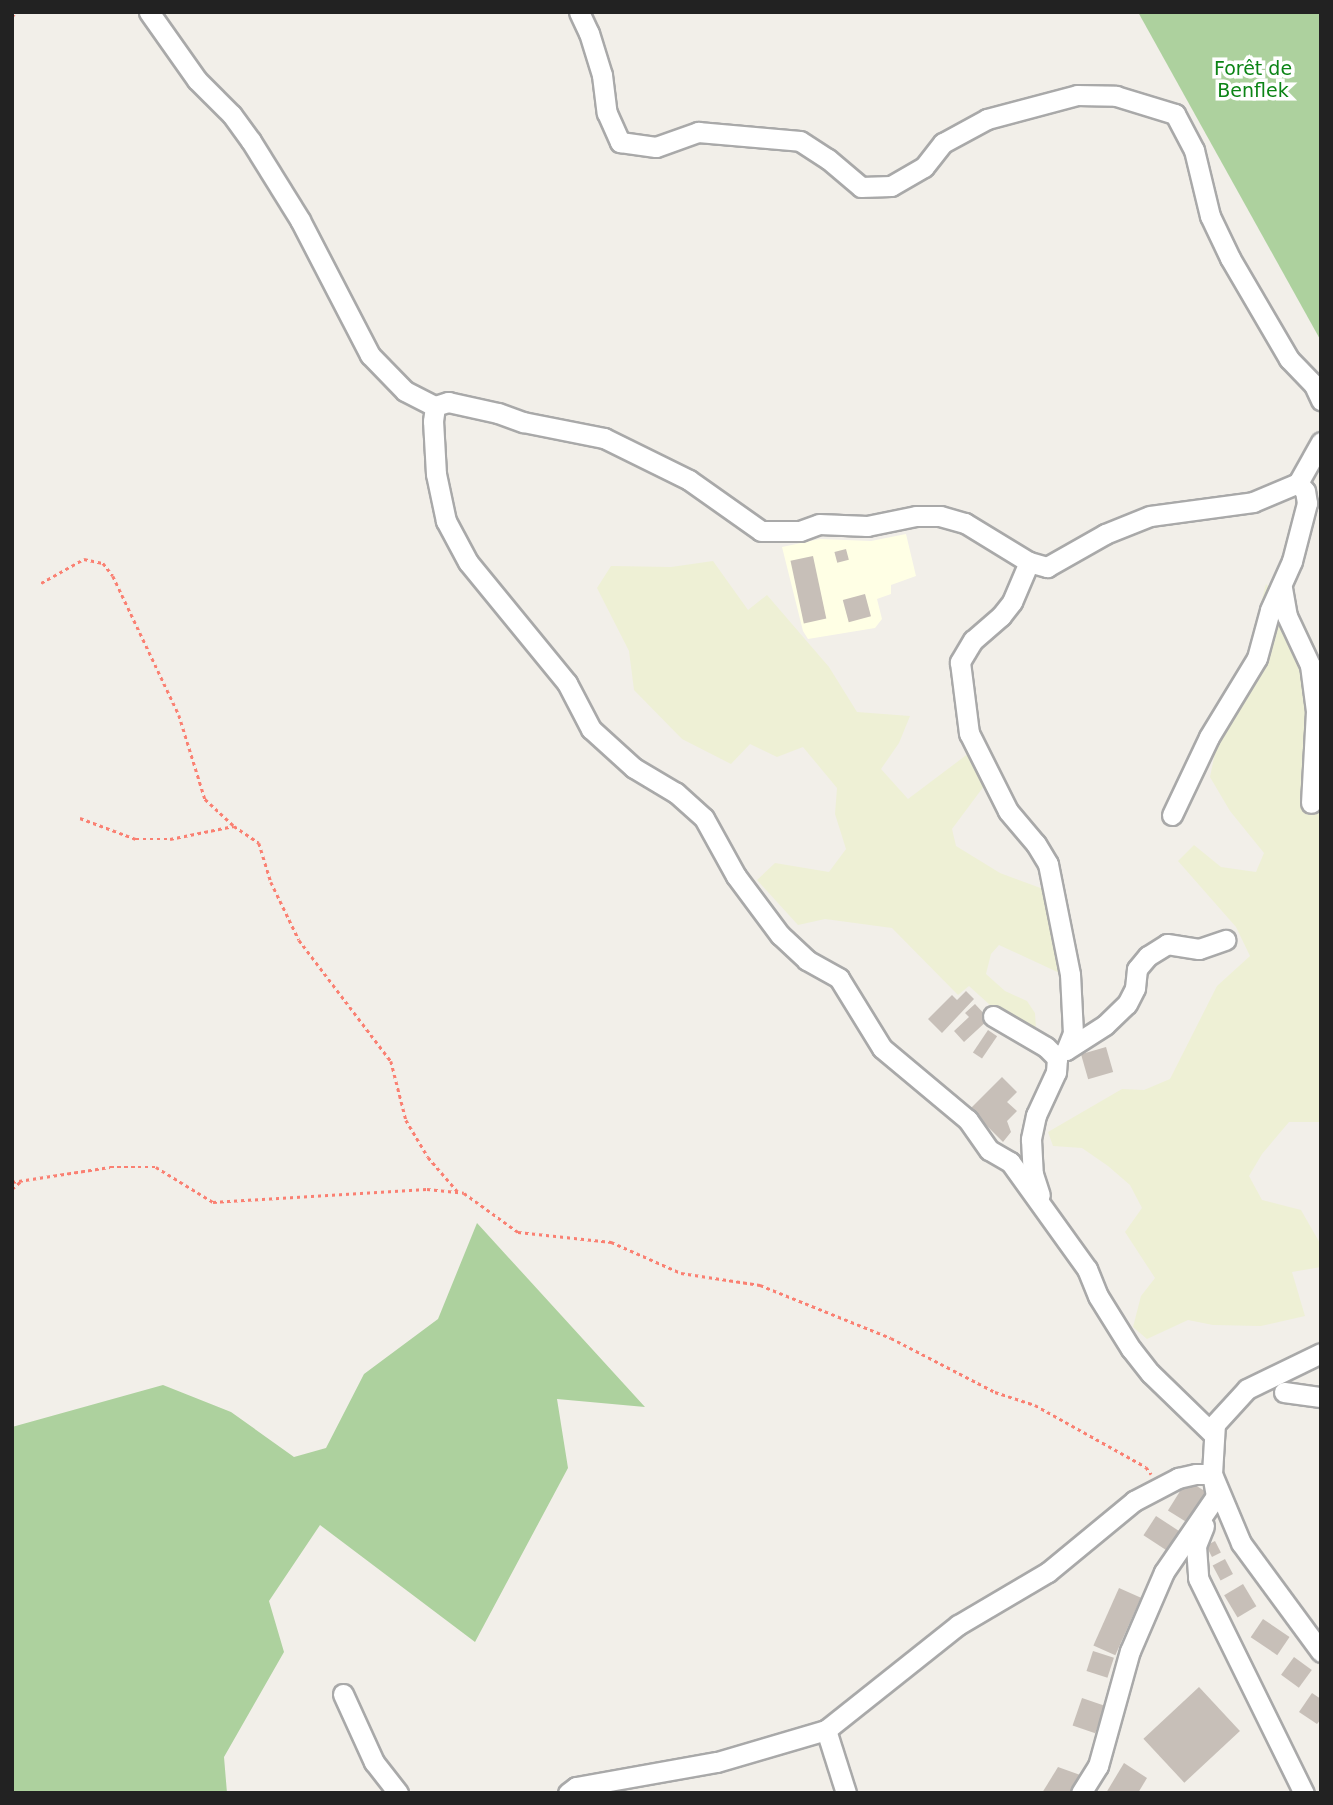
<!DOCTYPE html>
<meta charset="utf-8">
<style>
body{margin:0}
#map{position:relative;width:1333px;height:1805px;overflow:hidden;background:#f2efe9;font-family:"DejaVu Sans",sans-serif}
div>[style]{position:absolute}
[style*='--x']{left:calc(var(--x)*1px);top:calc(var(--y)*1px);width:calc(var(--w)*1px);rotate:calc(var(--a)*1deg)}
.education>*{inset:0;background:#ffffe5}
.farmland>*{inset:0;background:#eef0d5}
.forest>*{inset:0;background:#add19e}
.building>*{inset:0;background:#c7bfb8;transform-origin:0 0}
.path>*{height:2.5px;margin-top:-1.25px;transform-origin:0;background:repeating-linear-gradient(90deg,#fa8072 0 3.5px,transparent 0 7px)}
.roads{filter:drop-shadow(2px 0 #a9a9a9) drop-shadow(-2px 0 #a9a9a9) drop-shadow(0 2px #a9a9a9) drop-shadow(0 -2px #a9a9a9)}
.minor>*{height:19px;margin:-9.5px;padding:0 9.5px;transform-origin:9.5px;border-radius:9.5px;background:#fff}
span{translate:-50% -50%;white-space:nowrap;text-align:center;line-height:1.15;-webkit-text-stroke:7px #fff;paint-order:stroke}
.park-label{font-size:19px;color:#0c8416}
.frame{position:absolute;inset:0;border:14px solid #222;pointer-events:none}
</style>
<div id="map">
<div class="education">
<i style="clip-path:polygon(906px 534px,916px 576px,891px 585px,891px 594px,877px 599px,882px 619px,875px 628px,808px 639px,803px 631px,782px 547px,820px 539px,871px 541px)"></i>
</div>
<div class="farmland">
<i style="clip-path:polygon(713px 561px,748px 610px,767px 595px,829px 667px,857px 712px,910px 716px,899px 743px,881px 769px,908px 799px,977px 747px,990px 778px,952px 829px,956px 846px,1000px 873px,1046px 890px,1066px 976px,999px 945px,991px 954px,986px 974px,1005px 991px,1027px 1001px,1035px 1013px,1036px 1029px,1001px 1015px,969px 986px,958px 995px,892px 928px,825px 919px,798px 925px,757px 880px,775px 863px,829px 872px,846px 849px,835px 814px,837px 788px,803px 747px,777px 757px,750px 744px,731px 764px,682px 739px,634px 690px,629px 651px,597px 588px,611px 566px,671px 567px)"></i>
<i style="clip-path:polygon(1266px 584px,1304px 623px,1321px 660px,1321px 1122px,1289px 1122px,1262px 1154px,1249px 1176px,1262px 1200px,1301px 1210px,1321px 1245px,1321px 1267px,1292px 1272px,1305px 1316px,1261px 1326px,1213px 1325px,1188px 1320px,1147px 1339px,1133px 1327px,1141px 1296px,1155px 1278px,1125px 1232px,1142px 1208px,1130px 1185px,1108px 1166px,1082px 1148px,1053px 1146px,1048px 1132px,1122px 1089px,1144px 1090px,1170px 1079px,1217px 986px,1250px 956px,1236px 927px,1178px 861px,1194px 845px,1221px 867px,1256px 872px,1264px 853px,1230px 811px,1210px 777px,1225px 704px,1240px 683px)"></i>
</div>
<div class="forest">
<i style="clip-path:polygon(1138px 12px,1321px 12px,1321px 341px)"></i>
<i style="clip-path:polygon(477px 1223px,645px 1407px,557px 1399px,568px 1468px,475px 1642px,320px 1525px,269px 1601px,284px 1652px,224px 1757px,227px 1793px,12px 1793px,12px 1427px,163px 1385px,231px 1412px,294px 1457px,326px 1448px,364px 1374px,438px 1319px)"></i>
</div>
<div class="building">
<i style="left:846px;top:549px;width:11px;height:12px;rotate:75deg"></i>
<i style="left:813px;top:556px;width:64px;height:23px;rotate:78deg"></i>
<i style="left:865px;top:594px;width:23px;height:23px;rotate:75deg"></i>
<i style="clip-path:polygon(966px 991px,974px 999px,942px 1033px,928px 1019px,952px 995px,957px 1000px)"></i>
<i style="clip-path:polygon(975px 1004px,989px 1019px,964px 1042px,954px 1031px,969px 1017px,965px 1013px)"></i>
<i style="left:988px;top:1030px;width:11px;height:27px;rotate:34deg"></i>
<i style="left:1106px;top:1047px;width:26px;height:26px;rotate:74deg"></i>
<i style="clip-path:polygon(1002px 1077px,1017px 1092px,1007px 1102px,1017px 1111px,1007px 1121px,1011px 1132px,1003px 1142px,970px 1109px)"></i>
<i style="left:1187px;top:1480px;width:28px;height:36px;rotate:32deg"></i>
<i style="left:1156px;top:1516px;width:31px;height:23px;rotate:33deg"></i>
<i style="left:1215px;top:1541px;width:13px;height:10px;rotate:63deg"></i>
<i style="left:1225px;top:1559px;width:17px;height:14px;rotate:62deg"></i>
<i style="left:1243px;top:1584px;width:26px;height:22px;rotate:59deg"></i>
<i style="left:1119px;top:1588px;width:24px;height:63px;rotate:24deg"></i>
<i style="left:1263px;top:1619px;width:32px;height:22px;rotate:34deg"></i>
<i style="left:1093px;top:1651px;width:22px;height:21px;rotate:18deg"></i>
<i style="left:1294px;top:1657px;width:22px;height:22px;rotate:36deg"></i>
<i style="left:1199px;top:1687px;width:60px;height:76px;rotate:47deg"></i>
<i style="clip-path:polygon(1312px 1693px,1321px 1699px,1321px 1719px,1317px 1724px,1299px 1712px)"></i>
<i style="left:1082px;top:1698px;width:24px;height:29px;rotate:19deg"></i>
<i style="clip-path:polygon(1124px 1763px,1147px 1778px,1138px 1793px,1106px 1793px)"></i>
<i style="clip-path:polygon(1058px 1767px,1083px 1776px,1071px 1793px,1042px 1793px)"></i>
</div>
<div class="path">
<i style="--x:12;--y:17;--w:6;--a:-59"></i>
<i style="--x:41;--y:583;--w:49;--a:-29.2"></i>
<i style="--x:84;--y:559;--w:19;--a:12"></i>
<i style="--x:103;--y:563;--w:16;--a:52"></i>
<i style="--x:113;--y:576;--w:154;--a:64.6"></i>
<i style="--x:179;--y:715;--w:88;--a:72.8"></i>
<i style="--x:205;--y:799;--w:40;--a:43"></i>
<i style="--x:234;--y:826;--w:30;--a:34"></i>
<i style="--x:259;--y:843;--w:41;--a:72.9"></i>
<i style="--x:271;--y:882;--w:64;--a:64.2"></i>
<i style="--x:299;--y:940;--w:152;--a:52.8"></i>
<i style="--x:391;--y:1061;--w:61;--a:75.7"></i>
<i style="--x:406;--y:1120;--w:43;--a:59.3"></i>
<i style="--x:428;--y:1157;--w:46;--a:49.4"></i>
<i style="--x:80;--y:818;--w:60;--a:20.6"></i>
<i style="--x:136;--y:839;--w:34;--a:0"></i>
<i style="--x:170;--y:839;--w:65;--a:-11.5"></i>
<i style="--x:12;--y:1182;--w:99;--a:-8.7"></i>
<i style="--x:110;--y:1167;--w:46;--a:0"></i>
<i style="--x:156;--y:1167;--w:67;--a:31.6"></i>
<i style="--x:213;--y:1202;--w:214;--a:-3.5"></i>
<i style="--x:427;--y:1189;--w:37;--a:6"></i>
<i style="--x:464;--y:1193;--w:67;--a:35.8"></i>
<i style="--x:518;--y:1232;--w:94;--a:6.1"></i>
<i style="--x:611;--y:1242;--w:77;--a:23.9"></i>
<i style="--x:681;--y:1273;--w:80;--a:8.6"></i>
<i style="--x:760;--y:1285;--w:141;--a:22"></i>
<i style="--x:891;--y:1338;--w:117;--a:27.4"></i>
<i style="--x:995;--y:1392;--w:42;--a:18"></i>
<i style="--x:1035;--y:1405;--w:127;--a:29.2"></i>
<i style="--x:1146;--y:1467;--w:9;--a:54"></i>
<i style="--x:12;--y:1189;--w:11;--a:-41"></i>
</div>
<div class="roads">
<div class="minor">
<i style="--x:149;--y:12;--w:83;--a:54.8"></i>
<i style="--x:197;--y:80;--w:49;--a:45"></i>
<i style="--x:232;--y:115;--w:32;--a:54"></i>
<i style="--x:251;--y:141;--w:93;--a:58.2"></i>
<i style="--x:300;--y:220;--w:152;--a:62.6"></i>
<i style="--x:370;--y:355;--w:50;--a:45.8"></i>
<i style="--x:405;--y:391;--w:34;--a:27"></i>
<i style="--x:579;--y:12;--w:23;--a:65"></i>
<i style="--x:589;--y:33;--w:44;--a:72.8"></i>
<i style="--x:602;--y:75;--w:38;--a:83"></i>
<i style="--x:607;--y:113;--w:32;--a:66"></i>
<i style="--x:620;--y:142;--w:36;--a:8"></i>
<i style="--x:656;--y:147;--w:45;--a:-19.7"></i>
<i style="--x:698;--y:132;--w:102;--a:5"></i>
<i style="--x:800;--y:141;--w:33;--a:33"></i>
<i style="--x:828;--y:159;--w:43;--a:40.3"></i>
<i style="--x:861;--y:187;--w:30;--a:-2"></i>
<i style="--x:891;--y:186;--w:38;--a:-30"></i>
<i style="--x:924;--y:167;--w:31;--a:-52"></i>
<i style="--x:943;--y:143;--w:50;--a:-28.6"></i>
<i style="--x:987;--y:119;--w:93;--a:-14.9"></i>
<i style="--x:1077;--y:95;--w:39;--a:1"></i>
<i style="--x:1116;--y:96;--w:62;--a:17"></i>
<i style="--x:1175;--y:114;--w:41;--a:62.2"></i>
<i style="--x:1194;--y:150;--w:68;--a:76.4"></i>
<i style="--x:1210;--y:216;--w:47;--a:64.5"></i>
<i style="--x:1230;--y:258;--w:117;--a:59.7"></i>
<i style="--x:1289;--y:359;--w:36;--a:46"></i>
<i style="--x:1314;--y:385;--w:17;--a:65"></i>
<i style="--x:1029;--y:562;--w:43;--a:113"></i>
<i style="--x:1012;--y:602;--w:18;--a:128"></i>
<i style="--x:1001;--y:616;--w:37;--a:139"></i>
<i style="--x:973;--y:640;--w:26;--a:121"></i>
<i style="--x:960;--y:662;--w:72;--a:82.8"></i>
<i style="--x:969;--y:733;--w:87;--a:63.4"></i>
<i style="--x:1008;--y:811;--w:43;--a:49.7"></i>
<i style="--x:1036;--y:844;--w:23;--a:59"></i>
<i style="--x:1048;--y:864;--w:112;--a:78.7"></i>
<i style="--x:1070;--y:974;--w:59;--a:87.1"></i>
<i style="--x:1073;--y:1033;--w:18;--a:112"></i>
<i style="--x:1282;--y:588;--w:28;--a:80"></i>
<i style="--x:1287;--y:616;--w:54;--a:64.9"></i>
<i style="--x:1310;--y:665;--w:46;--a:82.6"></i>
<i style="--x:1316;--y:711;--w:92;--a:93.1"></i>
<i style="--x:1172;--y:815;--w:86;--a:-64.6"></i>
<i style="--x:1209;--y:737;--w:92;--a:-58.7"></i>
<i style="--x:1257;--y:658;--w:50;--a:-74.8"></i>
<i style="--x:1270;--y:610;--w:54;--a:-65.8"></i>
<i style="--x:1292;--y:561;--w:60;--a:-75.5"></i>
<i style="--x:1307;--y:503;--w:12;--a:-99"></i>
<i style="--x:1305;--y:491;--w:11;--a:-131"></i>
<i style="--x:993;--y:1016;--w:61;--a:30.3"></i>
<i style="--x:1046;--y:1047;--w:16;--a:45"></i>
<i style="--x:1057;--y:1058;--w:14;--a:94"></i>
<i style="--x:1056;--y:1072;--w:47;--a:114.9"></i>
<i style="--x:1036;--y:1115;--w:25;--a:102"></i>
<i style="--x:1031;--y:1139;--w:35;--a:87"></i>
<i style="--x:1033;--y:1174;--w:22;--a:72"></i>
<i style="--x:1066;--y:1050;--w:46;--a:-32.7"></i>
<i style="--x:1105;--y:1025;--w:30;--a:-44"></i>
<i style="--x:1127;--y:1004;--w:18;--a:-63"></i>
<i style="--x:1135;--y:988;--w:19;--a:-84"></i>
<i style="--x:1137;--y:969;--w:17;--a:-50"></i>
<i style="--x:1148;--y:956;--w:22;--a:-32"></i>
<i style="--x:1167;--y:944;--w:32;--a:9"></i>
<i style="--x:1199;--y:949;--w:28;--a:-19"></i>
<i style="--x:1284;--y:1392;--w:37;--a:8"></i>
<i style="--x:1212;--y:1433;--w:86;--a:-135.9"></i>
<i style="--x:1150;--y:1373;--w:31;--a:-128"></i>
<i style="--x:1131;--y:1349;--w:62;--a:-121.9"></i>
<i style="--x:1098;--y:1296;--w:29;--a:-112"></i>
<i style="--x:1087;--y:1269;--w:132;--a:-125.7"></i>
<i style="--x:1010;--y:1162;--w:24;--a:-150"></i>
<i style="--x:989;--y:1150;--w:37;--a:-125"></i>
<i style="--x:968;--y:1120;--w:112;--a:-140.1"></i>
<i style="--x:882;--y:1048;--w:82;--a:-121.6"></i>
<i style="--x:839;--y:978;--w:37;--a:-151"></i>
<i style="--x:807;--y:960;--w:37;--a:-137"></i>
<i style="--x:780;--y:935;--w:74;--a:-126.7"></i>
<i style="--x:736;--y:876;--w:66;--a:-118.9"></i>
<i style="--x:704;--y:818;--w:38;--a:-138"></i>
<i style="--x:676;--y:793;--w:49;--a:-149.2"></i>
<i style="--x:634;--y:768;--w:58;--a:-137.8"></i>
<i style="--x:591;--y:729;--w:52;--a:-117.6"></i>
<i style="--x:567;--y:683;--w:156;--a:-129.3"></i>
<i style="--x:468;--y:562;--w:47;--a:-118.2"></i>
<i style="--x:446;--y:521;--w:48;--a:-102"></i>
<i style="--x:436;--y:474;--w:53;--a:-93.2"></i>
<i style="--x:433;--y:421;--w:15;--a:-82"></i>
<i style="--x:435;--y:406;--w:14;--a:-17"></i>
<i style="--x:448;--y:402;--w:51;--a:12.4"></i>
<i style="--x:498;--y:413;--w:27;--a:20"></i>
<i style="--x:523;--y:422;--w:83;--a:11.2"></i>
<i style="--x:604;--y:438;--w:95;--a:26.3"></i>
<i style="--x:689;--y:480;--w:88;--a:35.3"></i>
<i style="--x:761;--y:531;--w:39;--a:0"></i>
<i style="--x:800;--y:531;--w:20;--a:-20"></i>
<i style="--x:819;--y:524;--w:48;--a:2.4"></i>
<i style="--x:867;--y:526;--w:50;--a:-11.5"></i>
<i style="--x:916;--y:516;--w:24;--a:0"></i>
<i style="--x:940;--y:516;--w:26;--a:16"></i>
<i style="--x:965;--y:523;--w:75;--a:31.4"></i>
<i style="--x:1029;--y:562;--w:19;--a:16"></i>
<i style="--x:1047;--y:567;--w:67;--a:-29.6"></i>
<i style="--x:1105;--y:534;--w:48;--a:-21.8"></i>
<i style="--x:1150;--y:516;--w:104;--a:-7.7"></i>
<i style="--x:1253;--y:502;--w:49;--a:-22.9"></i>
<i style="--x:1298;--y:483;--w:47;--a:-60.7"></i>
<i style="--x:1204;--y:1526;--w:22;--a:112"></i>
<i style="--x:1196;--y:1546;--w:32;--a:86"></i>
<i style="--x:1198;--y:1578;--w:240;--a:63.8"></i>
<i style="--x:343;--y:1694;--w:75;--a:65.5"></i>
<i style="--x:374;--y:1762;--w:39;--a:52"></i>
<i style="--x:826;--y:1730;--w:66;--a:72.4"></i>
<i style="--x:568;--y:1793;--w:10;--a:-37"></i>
<i style="--x:576;--y:1787;--w:143;--a:-10.1"></i>
<i style="--x:717;--y:1762;--w:114;--a:-16.4"></i>
<i style="--x:826;--y:1730;--w:169;--a:-38.5"></i>
<i style="--x:958;--y:1625;--w:104;--a:-30.5"></i>
<i style="--x:1048;--y:1572;--w:112;--a:-39.5"></i>
<i style="--x:1134;--y:1501;--w:50;--a:-27.6"></i>
<i style="--x:1178;--y:1478;--w:18;--a:-13"></i>
<i style="--x:1196;--y:1474;--w:16;--a:0"></i>
<i style="--x:1212;--y:1474;--w:75;--a:67.2"></i>
<i style="--x:1241;--y:1543;--w:135;--a:53.7"></i>
<i style="--x:1081;--y:1793;--w:32;--a:-58"></i>
<i style="--x:1098;--y:1766;--w:119;--a:-74.5"></i>
<i style="--x:1130;--y:1651;--w:86;--a:-66.7"></i>
<i style="--x:1164;--y:1572;--w:92;--a:-55.6"></i>
<i style="--x:1216;--y:1496;--w:22;--a:-100"></i>
<i style="--x:1212;--y:1474;--w:50;--a:-86.6"></i>
<i style="--x:1215;--y:1424;--w:47;--a:-47.6"></i>
<i style="--x:1247;--y:1389;--w:82;--a:-25.9"></i>
</div>
</div>
<div class="park-label">
<span style="left:1253px;top:80px">Forêt de<br>Benflek</span>
</div>
<div class="frame"></div>
</div>
